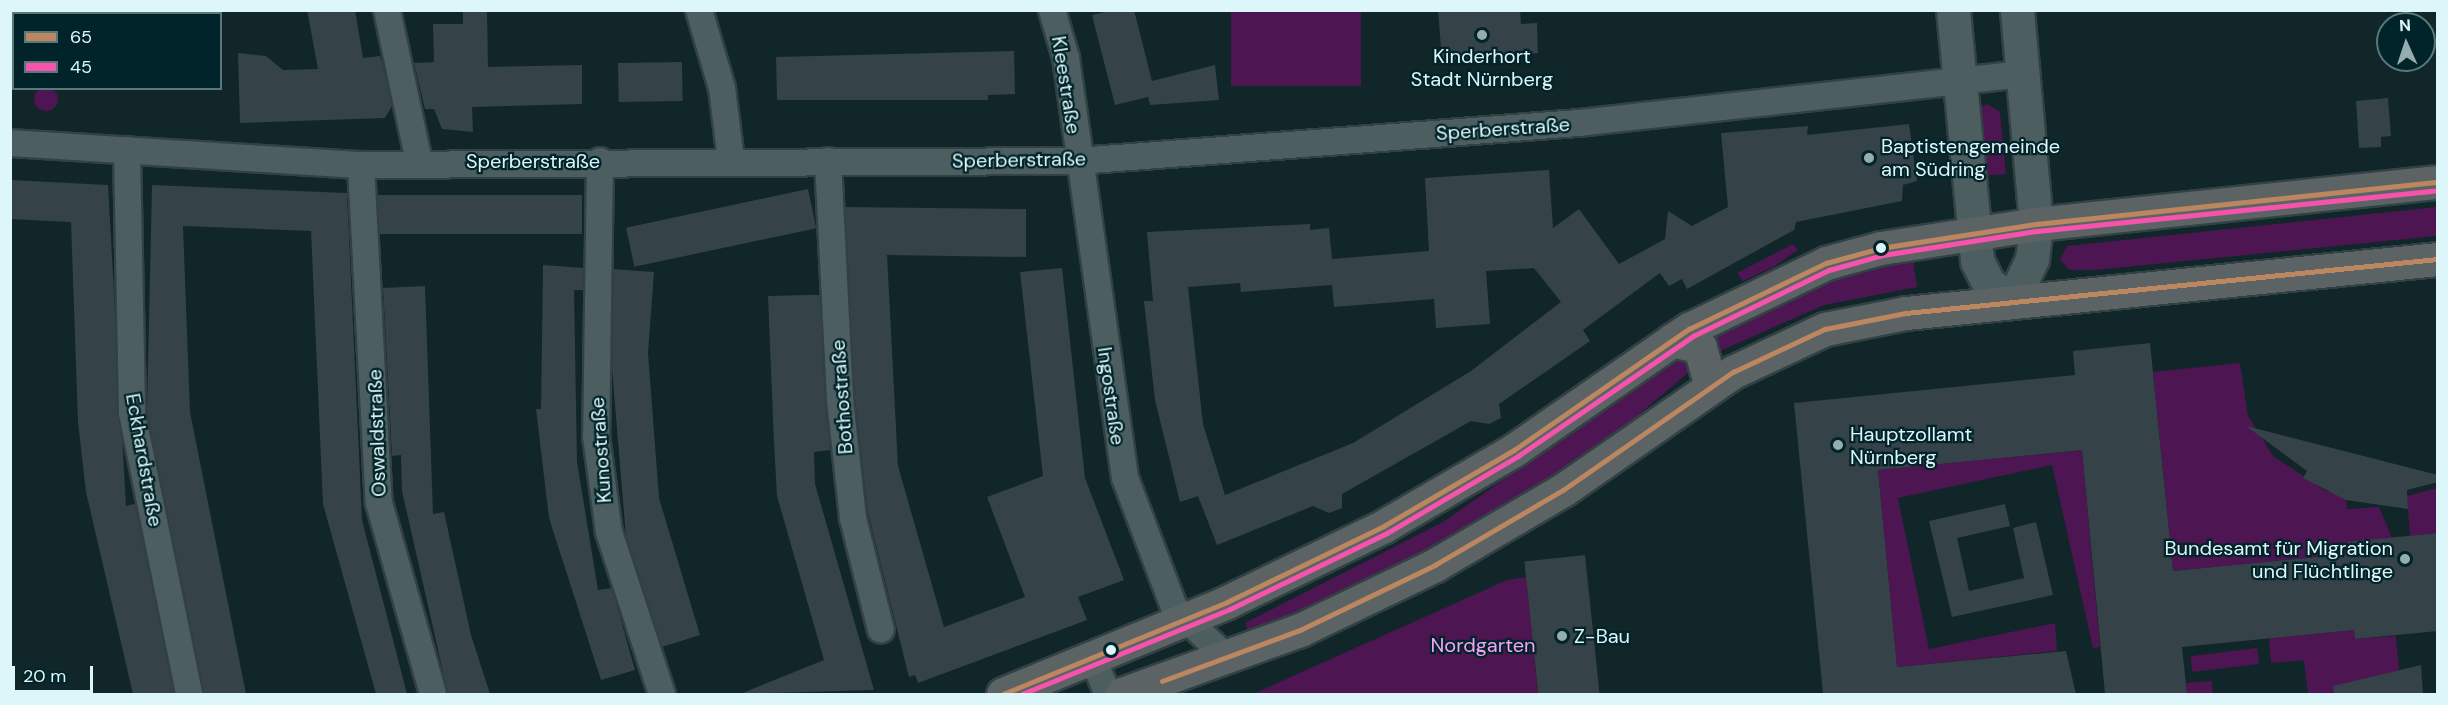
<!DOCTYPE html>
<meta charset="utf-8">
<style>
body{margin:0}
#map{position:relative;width:2448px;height:705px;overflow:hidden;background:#112629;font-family:"DM Sans",sans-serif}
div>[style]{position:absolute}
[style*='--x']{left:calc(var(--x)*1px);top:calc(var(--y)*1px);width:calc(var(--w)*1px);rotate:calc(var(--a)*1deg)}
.green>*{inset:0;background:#4d1551;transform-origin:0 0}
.round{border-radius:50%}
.building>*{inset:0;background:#354247;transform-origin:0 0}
.roads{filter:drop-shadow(2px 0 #324143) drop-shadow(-2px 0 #324143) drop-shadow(0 2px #324143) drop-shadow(0 -2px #324143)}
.street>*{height:26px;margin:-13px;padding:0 13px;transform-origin:13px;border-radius:13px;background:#4c5e60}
.secondary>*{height:33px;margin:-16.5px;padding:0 16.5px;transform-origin:16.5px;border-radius:16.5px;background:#4c5e60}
.primary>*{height:33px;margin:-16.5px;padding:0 16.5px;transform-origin:16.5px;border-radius:16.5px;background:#5b6365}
.bus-1>*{height:4.5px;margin:-2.25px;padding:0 2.25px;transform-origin:2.25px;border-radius:2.25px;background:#bb8660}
.bus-2>*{height:4.5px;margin:-2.25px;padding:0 2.25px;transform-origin:2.25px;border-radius:2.25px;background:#f653ac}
.dots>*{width:16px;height:16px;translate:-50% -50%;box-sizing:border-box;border:3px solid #002429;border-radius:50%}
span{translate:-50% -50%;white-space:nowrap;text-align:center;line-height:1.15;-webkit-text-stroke:4.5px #002429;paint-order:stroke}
.poi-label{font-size:20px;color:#ddf6f9}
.left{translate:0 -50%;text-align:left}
.right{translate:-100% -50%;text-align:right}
.street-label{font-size:20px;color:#ddf6f9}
.park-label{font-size:20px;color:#f6a2f6}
.frame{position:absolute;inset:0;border:12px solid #ddf6f9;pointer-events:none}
.legend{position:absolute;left:12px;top:12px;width:210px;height:78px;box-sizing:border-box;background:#002429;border:2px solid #58787c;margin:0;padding:8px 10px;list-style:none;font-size:18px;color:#ddf6f9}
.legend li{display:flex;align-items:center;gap:12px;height:30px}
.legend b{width:30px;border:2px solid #58787c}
.north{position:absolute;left:2376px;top:12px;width:60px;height:60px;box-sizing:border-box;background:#002429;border:2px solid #58787c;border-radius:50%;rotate:357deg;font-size:16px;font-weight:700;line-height:24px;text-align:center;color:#ddf6f9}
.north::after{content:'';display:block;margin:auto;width:21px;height:27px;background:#96adb0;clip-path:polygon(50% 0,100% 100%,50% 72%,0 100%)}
.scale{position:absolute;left:12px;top:666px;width:81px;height:27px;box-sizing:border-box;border:3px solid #ddf6f9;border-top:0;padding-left:8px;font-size:18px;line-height:21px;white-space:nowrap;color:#ddf6f9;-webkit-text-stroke:4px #002429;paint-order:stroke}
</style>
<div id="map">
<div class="green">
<i style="left:1231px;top:11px;width:130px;height:75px"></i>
<i class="round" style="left:34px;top:87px;width:24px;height:24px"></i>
<i style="clip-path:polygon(1987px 104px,2000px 112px,2006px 174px,1982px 176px,1979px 108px)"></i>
<i style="clip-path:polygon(2437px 207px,2437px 236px,2095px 270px,2069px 270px,2060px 259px,2067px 246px)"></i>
<i style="clip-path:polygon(1793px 244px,1798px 250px,1775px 266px,1743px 281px,1737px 273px)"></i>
<i style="clip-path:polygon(1913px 259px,1917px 287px,1824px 305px,1720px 351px,1710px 335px,1813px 283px)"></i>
<i style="clip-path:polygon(1679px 356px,1689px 360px,1690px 371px,1588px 458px,1363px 589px,1250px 635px,1245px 623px,1443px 522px)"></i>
<i style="clip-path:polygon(2240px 363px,2248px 416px,2273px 456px,2326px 491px,2345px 495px,2347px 509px,2379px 507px,2392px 538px,2348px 554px,2173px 571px,2153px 372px)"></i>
<i style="clip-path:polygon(2082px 450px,2100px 647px,2093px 648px,2052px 465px,1898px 498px,1929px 649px,2055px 623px,2057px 651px,1897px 667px,1878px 470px)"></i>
<i style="clip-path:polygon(2437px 488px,2437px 533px,2410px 536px,2407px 496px)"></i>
<i style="clip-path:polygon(1526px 577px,1538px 694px,1253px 694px,1507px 580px)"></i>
<i style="clip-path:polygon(2354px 630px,2355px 639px,2396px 636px,2399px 670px,2338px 694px,2308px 694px,2304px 660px,2271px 663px,2269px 638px)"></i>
<i style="left:2257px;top:648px;width:16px;height:67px;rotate:83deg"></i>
<i style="clip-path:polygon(2212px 681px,2213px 694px,2187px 694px,2186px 683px)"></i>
</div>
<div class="building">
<i style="clip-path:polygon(307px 10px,355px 10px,363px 58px,380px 56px,383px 65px,392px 106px,385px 118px,240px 123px,238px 53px,266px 56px,283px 70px,318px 69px)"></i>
<i style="clip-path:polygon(463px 10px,487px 10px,488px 67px,582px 65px,582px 104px,472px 107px,473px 132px,442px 129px,434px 109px,425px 109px,414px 63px,434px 62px,433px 24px,463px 24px)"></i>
<i style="clip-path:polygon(1113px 10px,1134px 10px,1152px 81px,1215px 65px,1219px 100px,1150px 105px,1148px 97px,1115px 105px,1092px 15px)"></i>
<i style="clip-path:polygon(1438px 10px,1520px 10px,1521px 24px,1537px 23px,1538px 53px,1442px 60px)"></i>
<i style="clip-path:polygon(1014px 51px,1015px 94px,988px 95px,988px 100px,777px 100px,776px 57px)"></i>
<i style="left:682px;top:62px;width:39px;height:64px;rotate:89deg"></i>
<i style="clip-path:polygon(2388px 98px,2391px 136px,2381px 137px,2381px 147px,2359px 148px,2356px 101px)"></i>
<i style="clip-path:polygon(evenodd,1909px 124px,1917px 181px,1903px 185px,1902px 201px,1796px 222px,1794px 230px,1687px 289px,1682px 279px,1669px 286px,1660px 273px,1583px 330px,1590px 341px,1499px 404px,1501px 418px,1489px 424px,1471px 421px,1342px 494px,1342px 508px,1329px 513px,1313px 506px,1217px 545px,1198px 496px,1180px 502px,1155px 400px,1144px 301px,1153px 301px,1147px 232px,1310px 224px,1310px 230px,1329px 228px,1332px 259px,1429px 251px,1425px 178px,1549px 170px,1553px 228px,1579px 209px,1619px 264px,1665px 239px,1668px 211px,1692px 226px,1728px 207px,1721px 133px,1808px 126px,1807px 135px,1909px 124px,1534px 268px,1561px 302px,1471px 371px,1353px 443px,1225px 495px,1203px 424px,1188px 287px,1240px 283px,1241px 292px,1332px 285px,1334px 307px,1434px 299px,1436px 328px,1490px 324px,1486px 271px,1534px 268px)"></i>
<i style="clip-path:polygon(10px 180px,108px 185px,126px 506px,135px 504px,174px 694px,133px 694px,86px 492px,78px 422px,71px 222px,10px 219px)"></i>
<i style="clip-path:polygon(152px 185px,347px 193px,362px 520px,407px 694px,376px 694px,323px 504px,311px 231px,183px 226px,190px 412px,246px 694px,204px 694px,147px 411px)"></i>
<i style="left:808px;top:189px;width:40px;height:186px;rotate:78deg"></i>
<i style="left:582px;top:195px;width:39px;height:204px;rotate:90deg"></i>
<i style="clip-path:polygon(845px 207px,1026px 209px,1026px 257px,887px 255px,898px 466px,944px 627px,1025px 597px,987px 497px,1043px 476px,1020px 272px,1062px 268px,1085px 478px,1124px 580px,1078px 597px,1087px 620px,918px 683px,915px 675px,909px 677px,868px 513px,855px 399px)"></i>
<i style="clip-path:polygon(543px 265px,583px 268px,583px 290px,574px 290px,577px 462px,598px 590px,612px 588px,635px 670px,601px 680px,549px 518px,536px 409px,541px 409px)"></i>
<i style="clip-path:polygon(613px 269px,654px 272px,648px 353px,659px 498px,700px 635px,662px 647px,626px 537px,612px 369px)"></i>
<i style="clip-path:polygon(425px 286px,433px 514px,444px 512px,471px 635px,490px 694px,448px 694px,402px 491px,401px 455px,392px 456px,383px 288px)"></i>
<i style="clip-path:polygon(807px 295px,820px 295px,830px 450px,814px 452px,815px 484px,874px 690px,740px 694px,824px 660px,777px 496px,774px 443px,768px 296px)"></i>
<i style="clip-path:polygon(2150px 343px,2173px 571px,2348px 554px,2347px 542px,2438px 533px,2438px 631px,2355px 639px,2354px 630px,2182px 647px,2187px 694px,2105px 694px,2082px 450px,1878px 470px,1897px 667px,2066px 651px,2076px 694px,1823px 694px,1794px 403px,2075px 375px,2073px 351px)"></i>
<i style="clip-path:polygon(2246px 426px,2438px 475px,2438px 482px,2407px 490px,2408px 509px,2346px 500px,2303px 478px,2307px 471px)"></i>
<i style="clip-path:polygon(2005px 504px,2010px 526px,1957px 538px,1969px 591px,2024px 578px,2013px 528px,2036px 522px,2053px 595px,1952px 617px,1929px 521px)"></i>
<i style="left:1585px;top:555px;width:140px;height:61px;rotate:84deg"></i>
<i style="clip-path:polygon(2421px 665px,2423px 694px,2334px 694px,2333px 686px)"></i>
</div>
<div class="roads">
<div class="street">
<i style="--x:387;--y:10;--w:155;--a:78.1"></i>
<i style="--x:699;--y:10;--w:81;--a:73.6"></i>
<i style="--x:722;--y:88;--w:73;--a:82.9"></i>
<i style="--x:1052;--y:10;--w:50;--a:73.7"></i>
<i style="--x:1066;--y:58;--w:424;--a:82"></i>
<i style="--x:1125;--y:478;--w:138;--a:69.2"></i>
<i style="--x:1174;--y:607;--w:74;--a:43.9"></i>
<i style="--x:10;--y:143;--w:352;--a:3.6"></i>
<i style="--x:361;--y:165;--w:717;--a:-0.32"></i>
<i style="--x:1078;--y:161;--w:502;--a:-4.34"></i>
<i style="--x:1579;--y:123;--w:447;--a:-6.3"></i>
<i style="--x:127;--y:150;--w:263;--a:88.9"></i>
<i style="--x:132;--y:413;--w:287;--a:78.5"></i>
<i style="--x:600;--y:161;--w:275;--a:90.8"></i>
<i style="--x:596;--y:436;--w:97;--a:82.3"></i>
<i style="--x:609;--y:532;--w:170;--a:71.9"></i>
<i style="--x:828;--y:161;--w:239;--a:87.1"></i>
<i style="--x:840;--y:400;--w:119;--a:83.7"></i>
<i style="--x:853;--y:518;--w:115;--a:76"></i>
<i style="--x:361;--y:165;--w:338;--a:87"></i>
<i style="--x:379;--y:503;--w:198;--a:74.2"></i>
<i style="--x:1093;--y:659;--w:38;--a:67"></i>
</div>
<div class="secondary">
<i style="--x:1953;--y:10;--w:252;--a:84.5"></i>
<i style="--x:1977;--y:261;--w:25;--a:63"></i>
<i style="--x:1988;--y:283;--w:30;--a:37"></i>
<i style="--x:2012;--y:301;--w:47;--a:-64.5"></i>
<i style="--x:2032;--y:259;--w:35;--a:-83"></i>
<i style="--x:2036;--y:224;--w:215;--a:-95.1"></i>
</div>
<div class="primary">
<i style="--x:1672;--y:340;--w:29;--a:14"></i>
<i style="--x:1700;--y:347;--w:41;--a:74.6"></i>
<i style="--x:1003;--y:694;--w:242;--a:-22.3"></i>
<i style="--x:1227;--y:602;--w:174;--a:-25.8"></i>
<i style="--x:1384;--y:526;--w:151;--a:-30.3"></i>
<i style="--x:1514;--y:450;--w:213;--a:-34.7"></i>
<i style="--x:1689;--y:329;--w:152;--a:-25.7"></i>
<i style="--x:1826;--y:263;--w:57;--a:-15.3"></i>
<i style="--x:1881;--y:248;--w:157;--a:-8.8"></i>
<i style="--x:2036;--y:224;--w:404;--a:-6"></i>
<i style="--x:1122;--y:694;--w:189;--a:-19.8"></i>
<i style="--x:1300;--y:630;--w:150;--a:-25.7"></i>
<i style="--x:1435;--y:565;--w:148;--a:-30.4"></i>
<i style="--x:1563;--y:490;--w:207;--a:-34.8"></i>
<i style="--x:1733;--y:372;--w:102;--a:-25.1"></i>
<i style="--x:1825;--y:329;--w:83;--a:-11.2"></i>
<i style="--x:1906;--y:313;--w:535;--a:-5.8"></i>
</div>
</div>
<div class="bus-1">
<i style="--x:1162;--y:681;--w:147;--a:-20.3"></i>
<i style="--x:1300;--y:630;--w:150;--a:-25.7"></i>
<i style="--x:1435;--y:565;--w:148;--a:-30.4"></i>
<i style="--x:1563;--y:490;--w:207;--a:-34.8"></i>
<i style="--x:1733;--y:372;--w:102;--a:-25.1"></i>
<i style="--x:1825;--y:329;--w:83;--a:-11.2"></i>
<i style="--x:1906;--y:313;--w:535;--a:-5.8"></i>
<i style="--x:1003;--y:694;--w:242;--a:-22.3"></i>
<i style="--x:1227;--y:602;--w:174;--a:-25.8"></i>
<i style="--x:1384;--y:526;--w:151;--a:-30.3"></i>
<i style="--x:1514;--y:450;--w:213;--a:-34.7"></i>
<i style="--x:1689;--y:329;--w:152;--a:-25.7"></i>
<i style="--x:1826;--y:263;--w:57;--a:-15.3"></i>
<i style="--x:1881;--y:248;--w:157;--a:-8.8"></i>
<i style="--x:2036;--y:224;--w:404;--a:-6"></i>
</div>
<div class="bus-2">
<i style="--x:1022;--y:694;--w:225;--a:-22.2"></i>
<i style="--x:1230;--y:609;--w:174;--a:-25.8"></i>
<i style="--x:1387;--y:533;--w:152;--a:-30.4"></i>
<i style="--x:1518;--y:456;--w:212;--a:-34.4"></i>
<i style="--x:1693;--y:336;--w:151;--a:-25.9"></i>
<i style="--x:1829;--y:270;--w:56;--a:-15.5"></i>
<i style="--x:1883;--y:255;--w:156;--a:-8.9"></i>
<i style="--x:2037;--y:231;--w:403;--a:-5.8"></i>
</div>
<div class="dots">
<i style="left:1482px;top:35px;background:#96adb0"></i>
<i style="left:1869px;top:158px;background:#96adb0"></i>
<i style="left:1881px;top:248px;background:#ddf6f9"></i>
<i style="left:1838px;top:445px;background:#96adb0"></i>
<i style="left:2405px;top:559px;background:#96adb0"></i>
<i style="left:1562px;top:636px;background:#96adb0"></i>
<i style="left:1111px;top:650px;background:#ddf6f9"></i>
</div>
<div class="poi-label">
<span style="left:1482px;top:68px">Kinderhort<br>Stadt Nürnberg</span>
<span class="left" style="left:1881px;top:158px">Baptistengemeinde<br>am Südring</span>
<span class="left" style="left:1850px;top:446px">Hauptzollamt<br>Nürnberg</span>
<span class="right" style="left:2393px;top:560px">Bundesamt für Migration<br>und Flüchtlinge</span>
<span class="left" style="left:1574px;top:636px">Z-Bau</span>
</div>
<div class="street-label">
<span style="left:1066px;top:85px;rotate:81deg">Kleestraße</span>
<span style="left:1503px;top:129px;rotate:-4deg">Sperberstraße</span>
<span style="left:1019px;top:160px;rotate:-1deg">Sperberstraße</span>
<span style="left:533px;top:161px">Sperberstraße</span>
<span style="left:1111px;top:396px;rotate:82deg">Ingostraße</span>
<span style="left:842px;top:397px;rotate:-94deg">Bothostraße</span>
<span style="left:377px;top:433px;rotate:-92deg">Oswaldstraße</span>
<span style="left:601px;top:450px;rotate:-94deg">Kunostraße</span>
<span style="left:144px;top:460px;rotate:80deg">Eckhardstraße</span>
</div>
<div class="park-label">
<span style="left:1483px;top:645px">Nordgarten</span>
</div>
<div class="frame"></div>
<ul class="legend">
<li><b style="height:8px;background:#bb8660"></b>65</li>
<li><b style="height:8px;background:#f653ac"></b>45</li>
</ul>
<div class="north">N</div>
<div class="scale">20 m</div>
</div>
